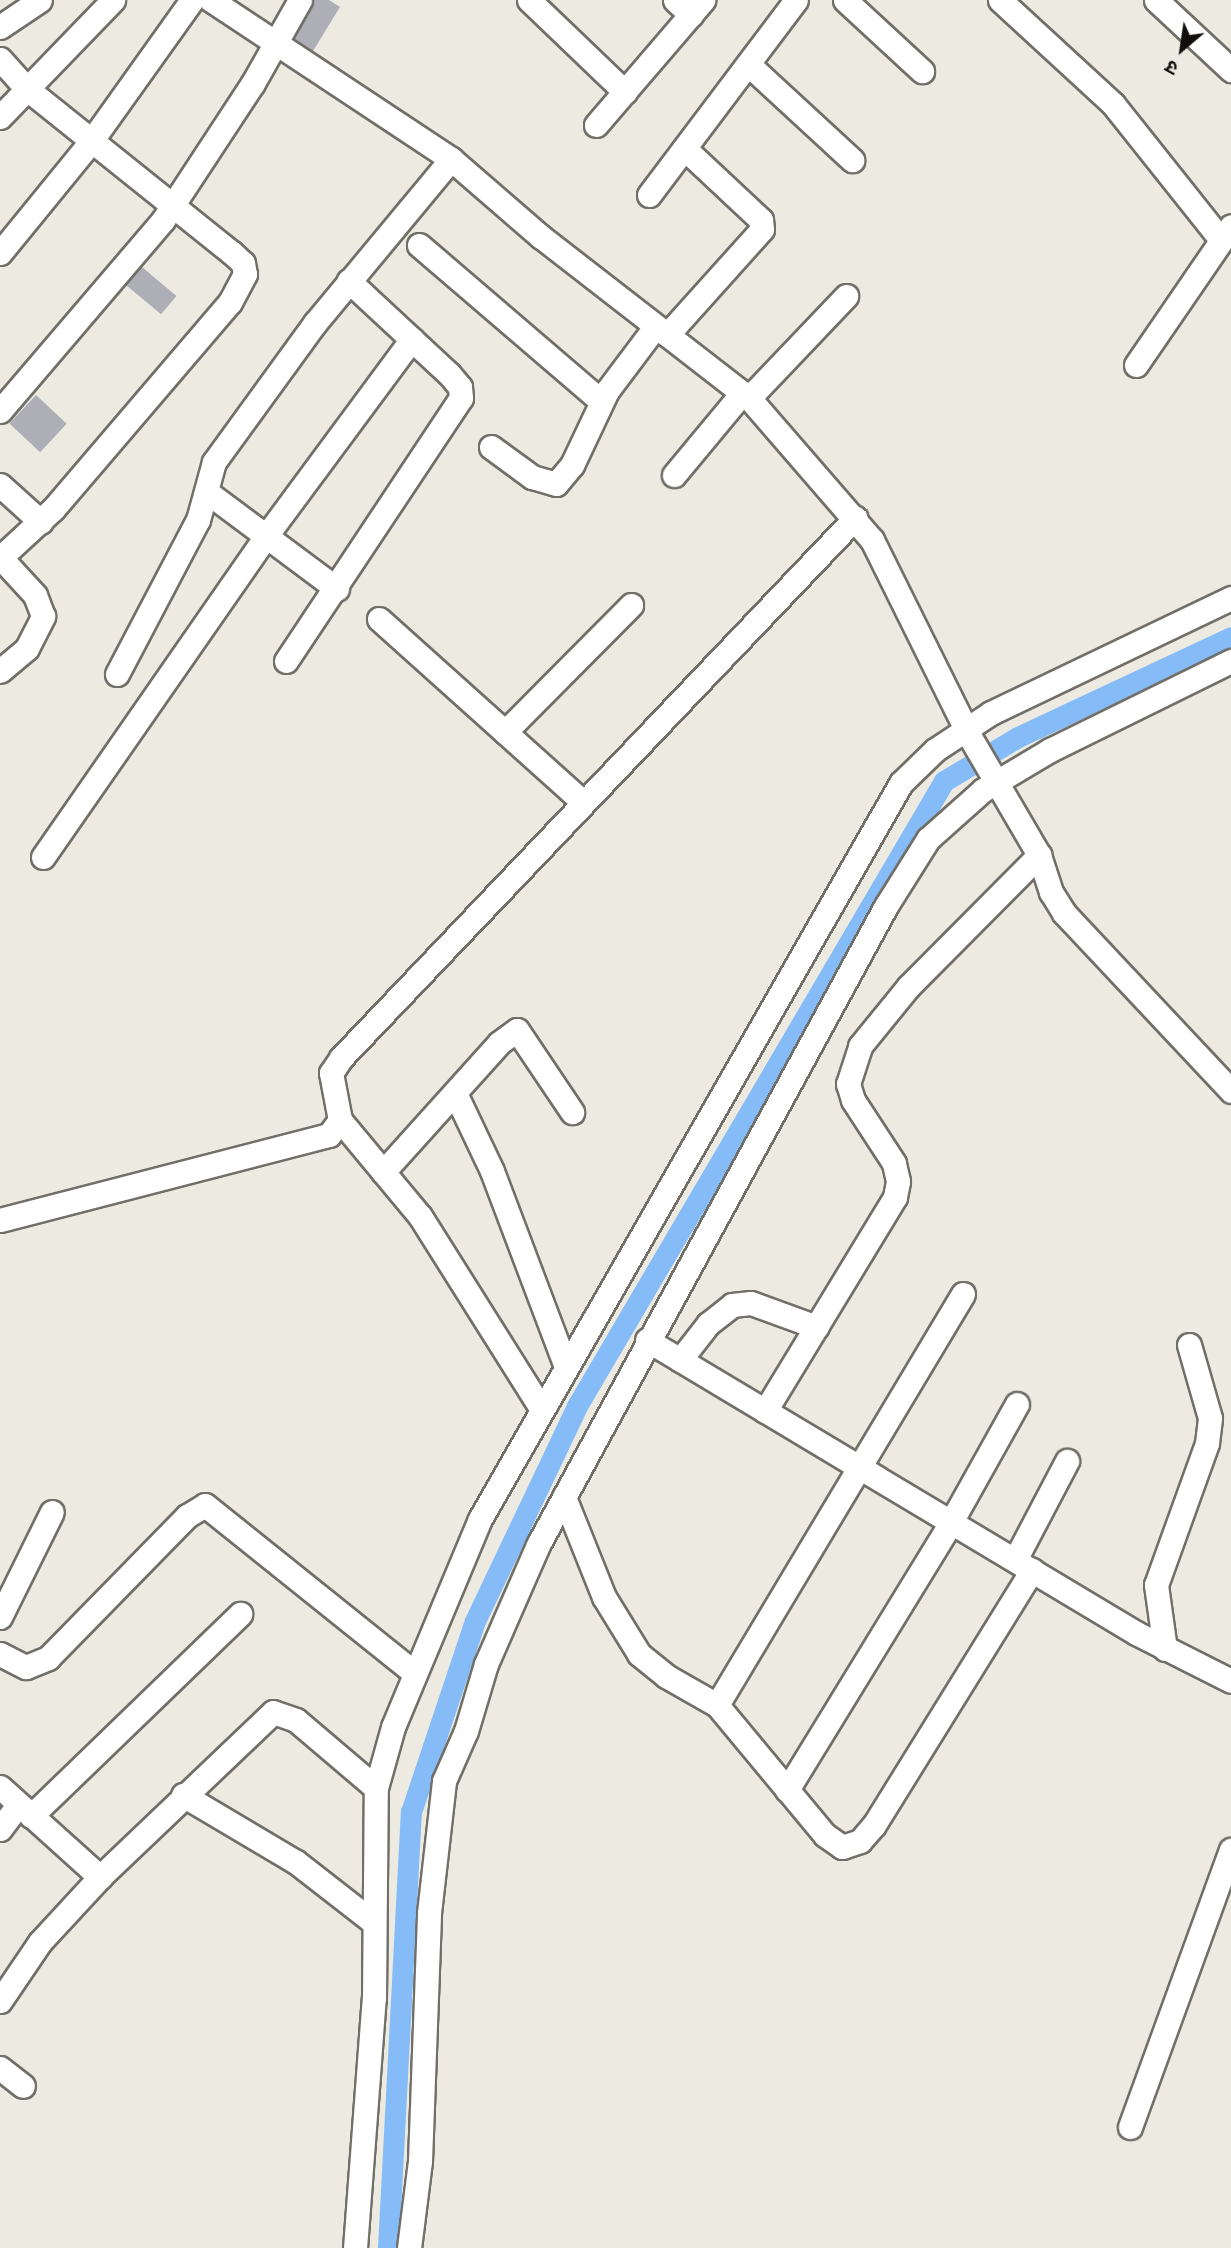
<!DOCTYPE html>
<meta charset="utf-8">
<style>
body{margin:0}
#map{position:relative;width:1231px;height:2248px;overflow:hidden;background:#edeae2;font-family:"Zilla Slab","Noto Sans Devanagari",serif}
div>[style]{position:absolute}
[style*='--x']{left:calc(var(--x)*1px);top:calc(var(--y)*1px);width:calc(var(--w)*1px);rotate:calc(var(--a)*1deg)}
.canal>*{height:21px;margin:-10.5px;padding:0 10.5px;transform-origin:10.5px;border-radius:10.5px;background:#85bbf7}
.building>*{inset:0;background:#aeaeb6;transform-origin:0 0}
.roads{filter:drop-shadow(2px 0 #716f68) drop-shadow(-2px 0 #716f68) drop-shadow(0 2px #716f68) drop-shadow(0 -2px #716f68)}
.minor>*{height:23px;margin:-11.5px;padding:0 11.5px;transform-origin:11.5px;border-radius:11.5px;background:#fff}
span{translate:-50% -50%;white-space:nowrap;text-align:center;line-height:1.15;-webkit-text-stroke:5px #edeae2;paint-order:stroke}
.north{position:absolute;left:1147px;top:14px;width:70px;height:70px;-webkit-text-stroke:5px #edeae2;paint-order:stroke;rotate:209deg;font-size:19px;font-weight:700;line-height:28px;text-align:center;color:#100f0d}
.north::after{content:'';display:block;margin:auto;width:24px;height:32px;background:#100f0d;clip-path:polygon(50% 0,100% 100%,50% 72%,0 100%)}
</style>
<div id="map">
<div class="canal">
<i style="--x:388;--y:2248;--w:437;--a:-87"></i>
<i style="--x:411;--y:1812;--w:201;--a:-71.5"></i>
<i style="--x:475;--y:1621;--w:238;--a:-64.6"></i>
<i style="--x:577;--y:1406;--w:725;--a:-59.58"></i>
<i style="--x:944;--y:781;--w:86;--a:-30.7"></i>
<i style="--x:1018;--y:737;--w:235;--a:-25.1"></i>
</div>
<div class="building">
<i style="clip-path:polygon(314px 0,329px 0,340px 7px,313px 51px,294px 38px)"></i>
<i style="left:142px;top:267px;width:45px;height:24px;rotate:40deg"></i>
<i style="left:36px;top:395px;width:42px;height:39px;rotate:43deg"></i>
</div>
<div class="roads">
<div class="minor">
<i style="--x:211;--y:0;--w:288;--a:33.5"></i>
<i style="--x:451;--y:159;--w:118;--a:40.9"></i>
<i style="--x:540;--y:236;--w:264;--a:37.8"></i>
<i style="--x:749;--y:398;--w:188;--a:49.1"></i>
<i style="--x:872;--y:540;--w:220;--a:63.6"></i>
<i style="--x:970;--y:737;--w:137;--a:59.7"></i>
<i style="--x:1039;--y:855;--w:39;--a:72"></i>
<i style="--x:1051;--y:892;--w:25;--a:58"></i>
<i style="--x:1064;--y:913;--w:244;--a:46.8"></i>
<i style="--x:529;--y:0;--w:133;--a:43.8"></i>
<i style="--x:675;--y:0;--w:22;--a:43"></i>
<i style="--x:845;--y:0;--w:105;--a:42.7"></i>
<i style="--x:1000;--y:0;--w:154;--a:42.6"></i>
<i style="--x:1113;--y:104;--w:174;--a:51.5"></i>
<i style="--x:1156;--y:0;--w:103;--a:43"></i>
<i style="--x:0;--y:27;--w:48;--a:-34"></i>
<i style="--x:0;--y:59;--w:39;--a:48"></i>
<i style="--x:26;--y:88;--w:263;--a:38.7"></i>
<i style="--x:231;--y:252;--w:16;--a:43"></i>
<i style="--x:243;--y:263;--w:11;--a:80"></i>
<i style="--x:245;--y:274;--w:32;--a:118"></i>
<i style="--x:230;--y:302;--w:272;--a:130.5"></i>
<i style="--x:53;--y:509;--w:72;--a:137.2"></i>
<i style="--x:748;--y:64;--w:142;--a:42.7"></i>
<i style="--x:0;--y:117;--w:163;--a:-46"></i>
<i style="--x:596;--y:125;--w:165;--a:-49.4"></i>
<i style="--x:649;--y:195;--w:244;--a:-53"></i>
<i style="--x:419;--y:245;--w:240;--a:40.6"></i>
<i style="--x:0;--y:253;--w:146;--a:-50.8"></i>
<i style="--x:92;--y:140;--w:172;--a:-54.5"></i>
<i style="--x:667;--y:335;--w:142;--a:-48.1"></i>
<i style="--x:762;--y:229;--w:9;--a:-96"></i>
<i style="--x:761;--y:220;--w:105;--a:-136.9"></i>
<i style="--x:1136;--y:365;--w:168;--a:-55.6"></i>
<i style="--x:749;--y:398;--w:141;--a:-46.4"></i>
<i style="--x:0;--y:411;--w:251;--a:-49.5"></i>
<i style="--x:163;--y:220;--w:164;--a:-56.7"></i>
<i style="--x:253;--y:83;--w:95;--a:-60.5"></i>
<i style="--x:491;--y:447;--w:51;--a:36.2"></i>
<i style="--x:532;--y:477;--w:25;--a:16"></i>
<i style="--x:556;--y:484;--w:25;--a:-50"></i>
<i style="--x:572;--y:465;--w:82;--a:-64.7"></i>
<i style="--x:607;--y:391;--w:80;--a:-53.1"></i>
<i style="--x:674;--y:475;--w:107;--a:-50.3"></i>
<i style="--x:0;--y:485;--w:55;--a:42.1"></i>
<i style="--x:207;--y:492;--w:162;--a:36.7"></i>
<i style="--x:379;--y:619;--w:274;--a:41.9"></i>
<i style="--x:286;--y:661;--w:316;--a:-56.4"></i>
<i style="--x:461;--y:398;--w:11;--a:-95"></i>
<i style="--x:460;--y:387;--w:17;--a:-130"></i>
<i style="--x:449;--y:374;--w:137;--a:-137.1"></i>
<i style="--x:0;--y:671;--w:35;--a:-40"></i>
<i style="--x:27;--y:648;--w:36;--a:-63"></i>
<i style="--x:43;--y:616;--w:22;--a:-111"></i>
<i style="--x:35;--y:595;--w:52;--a:-132.6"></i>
<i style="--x:117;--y:674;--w:174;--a:-62.3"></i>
<i style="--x:198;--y:520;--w:60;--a:-74.6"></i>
<i style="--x:214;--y:462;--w:172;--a:-54"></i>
<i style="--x:315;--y:323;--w:213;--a:-50.3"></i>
<i style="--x:505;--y:732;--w:179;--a:-45.2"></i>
<i style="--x:43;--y:857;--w:391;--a:-55.2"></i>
<i style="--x:266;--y:536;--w:245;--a:-53.5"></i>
<i style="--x:455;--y:1093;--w:86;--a:64.6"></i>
<i style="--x:492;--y:1171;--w:206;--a:69.3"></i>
<i style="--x:340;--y:1120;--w:125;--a:50.2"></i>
<i style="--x:420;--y:1216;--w:227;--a:57.8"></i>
<i style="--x:383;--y:1172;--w:173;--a:-48"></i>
<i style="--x:499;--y:1043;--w:22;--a:-36"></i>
<i style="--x:517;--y:1030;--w:99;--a:56.1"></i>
<i style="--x:0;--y:1220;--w:340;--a:-14.5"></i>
<i style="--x:329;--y:1135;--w:19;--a:-54"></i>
<i style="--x:340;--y:1120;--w:48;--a:-100.8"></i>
<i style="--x:331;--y:1073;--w:18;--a:-56"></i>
<i style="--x:341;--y:1058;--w:746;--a:-46.41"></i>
<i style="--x:647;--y:1340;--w:570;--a:30.93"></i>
<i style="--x:1136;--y:1633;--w:106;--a:26.8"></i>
<i style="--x:680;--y:1360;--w:46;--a:-52.1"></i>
<i style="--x:708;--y:1324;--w:31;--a:-38"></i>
<i style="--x:732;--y:1305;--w:19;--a:-6"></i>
<i style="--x:751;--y:1303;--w:70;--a:20"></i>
<i style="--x:765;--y:1411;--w:250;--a:-58.7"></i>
<i style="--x:895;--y:1197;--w:16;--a:-79"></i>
<i style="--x:898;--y:1181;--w:18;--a:-103"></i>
<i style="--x:894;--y:1163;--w:75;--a:-123.1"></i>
<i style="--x:853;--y:1100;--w:17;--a:-107"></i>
<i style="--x:848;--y:1084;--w:40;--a:-72"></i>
<i style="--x:860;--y:1046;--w:77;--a:-50.8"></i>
<i style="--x:909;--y:986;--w:185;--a:-45.2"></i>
<i style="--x:564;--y:1497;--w:108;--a:68.2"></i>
<i style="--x:604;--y:1597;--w:67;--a:58.4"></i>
<i style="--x:639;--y:1654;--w:35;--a:39"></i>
<i style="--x:666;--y:1676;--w:59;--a:29.6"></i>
<i style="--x:717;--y:1705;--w:169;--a:50.3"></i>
<i style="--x:825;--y:1835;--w:21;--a:35"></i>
<i style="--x:842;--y:1847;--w:19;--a:-18"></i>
<i style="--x:860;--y:1841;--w:21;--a:-49"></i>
<i style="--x:874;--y:1825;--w:300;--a:-58.2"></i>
<i style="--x:1015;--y:1560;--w:112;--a:-62.3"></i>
<i style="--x:0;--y:1617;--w:117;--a:-63.7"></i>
<i style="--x:1165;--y:1649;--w:65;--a:-98"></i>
<i style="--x:1156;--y:1585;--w:151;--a:-70.2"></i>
<i style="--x:1207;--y:1443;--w:25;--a:-83"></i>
<i style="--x:1210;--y:1418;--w:76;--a:-106"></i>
<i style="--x:0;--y:1654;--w:29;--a:27"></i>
<i style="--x:26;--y:1667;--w:24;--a:-22"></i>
<i style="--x:48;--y:1658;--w:199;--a:-45.6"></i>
<i style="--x:187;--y:1516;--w:21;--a:-31"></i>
<i style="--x:205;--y:1505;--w:269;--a:38.7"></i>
<i style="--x:717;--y:1705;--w:479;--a:-59.1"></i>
<i style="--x:0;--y:1787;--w:135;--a:42"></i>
<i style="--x:787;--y:1790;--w:314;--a:-58.5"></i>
<i style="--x:951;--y:1522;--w:135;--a:-60.8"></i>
<i style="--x:183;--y:1795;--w:131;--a:30.7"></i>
<i style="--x:296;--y:1862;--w:98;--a:37.9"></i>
<i style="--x:31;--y:1816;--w:291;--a:-44"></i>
<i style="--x:0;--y:1829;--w:30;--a:-53"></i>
<i style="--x:0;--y:2001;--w:71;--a:-55.9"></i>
<i style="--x:40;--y:1942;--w:88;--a:-47.3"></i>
<i style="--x:100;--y:1877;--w:239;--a:-43.6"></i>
<i style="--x:273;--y:1712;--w:24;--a:19"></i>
<i style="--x:296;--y:1720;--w:105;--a:40.4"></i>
<i style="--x:0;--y:2068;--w:29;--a:38"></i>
<i style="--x:1130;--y:2127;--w:295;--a:-70"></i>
<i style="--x:355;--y:2248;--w:251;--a:-85.7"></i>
<i style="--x:374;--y:1998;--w:210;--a:-89.5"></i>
<i style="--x:376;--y:1788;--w:63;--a:-74.4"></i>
<i style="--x:393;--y:1727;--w:225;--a:-67.3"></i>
<i style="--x:480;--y:1519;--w:848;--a:-60.23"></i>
<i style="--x:901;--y:783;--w:47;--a:-44.1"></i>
<i style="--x:935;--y:750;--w:67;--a:-33.5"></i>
<i style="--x:991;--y:713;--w:266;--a:-25.6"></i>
<i style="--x:409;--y:2248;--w:88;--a:-82.8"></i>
<i style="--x:420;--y:2161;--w:248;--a:-87.9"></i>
<i style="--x:429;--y:1913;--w:133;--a:-83.5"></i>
<i style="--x:444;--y:1781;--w:55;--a:-66.3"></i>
<i style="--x:466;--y:1731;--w:70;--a:-73.4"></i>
<i style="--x:486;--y:1664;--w:130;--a:-66.4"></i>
<i style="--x:538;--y:1545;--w:728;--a:-61.43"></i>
<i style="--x:886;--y:906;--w:79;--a:-57.9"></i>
<i style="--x:928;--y:839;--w:74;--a:-41.7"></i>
<i style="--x:983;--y:790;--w:78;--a:-30.8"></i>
<i style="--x:1050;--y:750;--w:202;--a:-26.2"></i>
</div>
</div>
<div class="north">उ</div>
</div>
